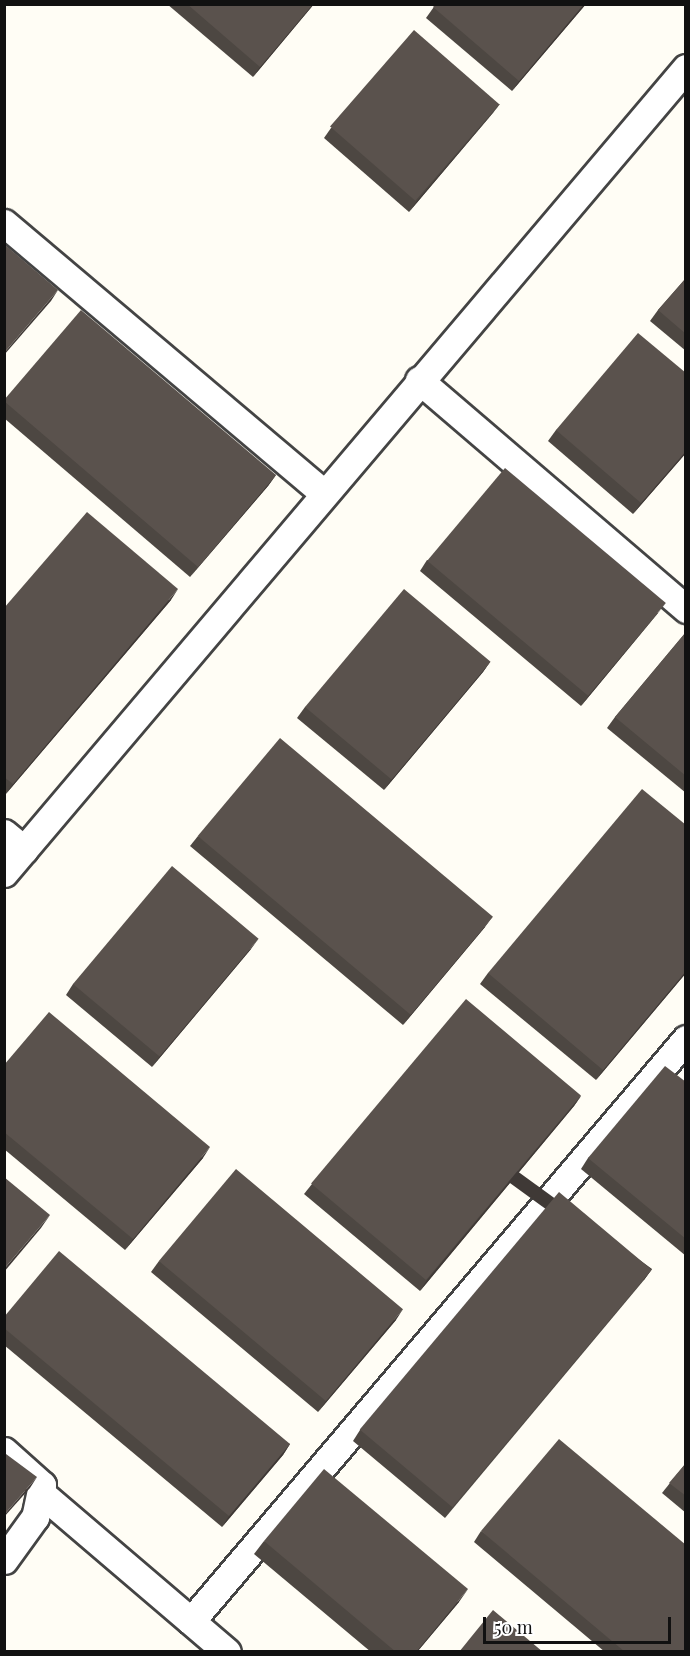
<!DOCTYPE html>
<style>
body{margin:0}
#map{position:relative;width:690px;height:1656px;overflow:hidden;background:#fffdf5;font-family:"Playfair Display",serif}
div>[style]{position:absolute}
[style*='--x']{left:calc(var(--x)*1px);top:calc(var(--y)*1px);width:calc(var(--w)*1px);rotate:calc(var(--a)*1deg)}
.roads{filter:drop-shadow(2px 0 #444) drop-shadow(-2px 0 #444) drop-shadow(0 2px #444) drop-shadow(0 -2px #444)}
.minor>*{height:27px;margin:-13.5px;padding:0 13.5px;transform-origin:13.5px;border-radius:13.5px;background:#fff}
.wall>*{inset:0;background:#4d4742}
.shaded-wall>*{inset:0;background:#3f3936;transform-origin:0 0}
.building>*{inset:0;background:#5a524d;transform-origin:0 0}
span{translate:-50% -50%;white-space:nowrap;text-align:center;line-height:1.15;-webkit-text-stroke:6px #fff;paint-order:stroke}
.frame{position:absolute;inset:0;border:6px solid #111;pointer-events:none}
.scale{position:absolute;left:483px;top:1617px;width:188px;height:27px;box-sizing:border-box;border:3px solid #111;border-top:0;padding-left:8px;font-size:18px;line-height:21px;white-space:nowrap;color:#111;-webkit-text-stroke:4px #fff;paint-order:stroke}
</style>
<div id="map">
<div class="roads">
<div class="minor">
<i style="--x:4;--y:223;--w:419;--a:40.2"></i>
<i style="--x:419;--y:380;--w:352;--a:40.6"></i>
<i style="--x:4;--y:833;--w:26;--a:40"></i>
<i style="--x:4;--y:873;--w:1055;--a:-49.73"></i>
<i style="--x:4;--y:1451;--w:51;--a:41.8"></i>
<i style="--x:42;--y:1485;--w:33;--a:102"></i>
<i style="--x:35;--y:1517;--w:53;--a:125.8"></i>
<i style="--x:42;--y:1494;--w:243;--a:40.5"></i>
<i style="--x:191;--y:1621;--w:764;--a:-49.62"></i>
</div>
</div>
<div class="wall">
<i style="clip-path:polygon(167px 4px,314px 4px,253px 77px)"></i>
<i style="clip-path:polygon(436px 4px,586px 4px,512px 91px,426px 18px)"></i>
<i style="clip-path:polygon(500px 104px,492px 114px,409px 212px,324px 138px,331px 128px)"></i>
<i style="clip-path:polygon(686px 278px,686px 351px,650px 321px,658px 310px)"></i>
<i style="clip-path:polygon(686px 373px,686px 453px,633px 514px,548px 441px,556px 430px)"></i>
<i style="clip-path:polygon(4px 400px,276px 475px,268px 486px,190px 577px,4px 418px)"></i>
<i style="clip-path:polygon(427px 560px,658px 613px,581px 706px,420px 571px)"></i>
<i style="clip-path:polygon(171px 600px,5px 795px,4px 794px,4px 608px)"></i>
<i style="clip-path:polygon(686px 632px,686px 793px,607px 728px,615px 717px)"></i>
<i style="clip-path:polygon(490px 662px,483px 672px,384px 790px,297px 718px,305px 707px)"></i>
<i style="clip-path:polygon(198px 836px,485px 927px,403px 1025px,190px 846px)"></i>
<i style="clip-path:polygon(251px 949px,152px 1067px,66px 995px,73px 984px)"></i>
<i style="clip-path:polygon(488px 973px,686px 973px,596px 1080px,480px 984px)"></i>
<i style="clip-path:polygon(4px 1065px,203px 1158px,125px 1250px,4px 1149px)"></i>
<i style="clip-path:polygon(686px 1082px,686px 1256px,581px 1169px,588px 1158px)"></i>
<i style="clip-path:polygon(581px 1096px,574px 1106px,420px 1291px,304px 1194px,312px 1184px)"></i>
<i style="clip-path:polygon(159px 1261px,396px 1320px,318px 1412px,151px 1272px)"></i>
<i style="clip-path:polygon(652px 1269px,644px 1280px,445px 1518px,353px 1441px,360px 1430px)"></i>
<i style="clip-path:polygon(4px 1317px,290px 1444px,283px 1455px,222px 1527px,4px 1345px)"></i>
<i style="clip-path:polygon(686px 1463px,686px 1513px,662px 1493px)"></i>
<i style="clip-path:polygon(481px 1531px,686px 1652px,605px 1652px,474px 1542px)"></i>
<i style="clip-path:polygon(264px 1541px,459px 1602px,417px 1652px,371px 1652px,254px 1554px)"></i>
</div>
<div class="shaded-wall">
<i style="clip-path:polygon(313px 4px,314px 4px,253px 77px,260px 67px)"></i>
<i style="clip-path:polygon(584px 4px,586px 4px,512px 91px,519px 81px)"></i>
<i style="clip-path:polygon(500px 104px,492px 114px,409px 212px,417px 201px)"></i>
<i style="clip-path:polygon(58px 290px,51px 301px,4px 355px,4px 353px)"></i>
<i style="clip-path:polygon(686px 451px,686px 453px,633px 514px,641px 503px)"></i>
<i style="clip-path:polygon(276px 475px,268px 486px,190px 577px,198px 567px)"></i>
<i style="clip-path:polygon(178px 589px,171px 600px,5px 795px,13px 784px)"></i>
<i style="clip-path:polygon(666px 603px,658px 613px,581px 706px,589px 695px)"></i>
<i style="clip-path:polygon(490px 662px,483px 672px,384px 790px,391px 780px)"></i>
<i style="clip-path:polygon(493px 916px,485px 927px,403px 1025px,411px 1014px)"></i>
<i style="clip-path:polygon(259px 938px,251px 949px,152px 1067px,160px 1056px)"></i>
<i style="clip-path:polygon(686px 971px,686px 973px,596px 1080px,603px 1070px)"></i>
<i style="clip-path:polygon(581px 1096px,574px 1106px,420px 1291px,427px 1280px)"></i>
<i style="clip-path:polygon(210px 1147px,203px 1158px,125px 1250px,133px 1239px)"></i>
<i style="clip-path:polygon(50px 1215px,41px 1228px,4px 1272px,4px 1269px)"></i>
<i style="left:652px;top:1269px;width:14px;height:310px;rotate:126deg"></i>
<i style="clip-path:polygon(403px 1309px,396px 1320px,318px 1412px,326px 1401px)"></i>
<i style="clip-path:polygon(290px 1444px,283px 1455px,222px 1527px,229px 1516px)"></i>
<i style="clip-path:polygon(37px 1477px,30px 1488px,4px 1517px,4px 1515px)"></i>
<i style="clip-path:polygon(468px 1589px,459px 1602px,417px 1652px,416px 1652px)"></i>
</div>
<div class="building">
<i style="clip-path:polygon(187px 4px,313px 4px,260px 67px)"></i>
<i style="clip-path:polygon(436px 4px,584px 4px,519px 81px,433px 7px)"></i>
<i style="left:414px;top:30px;width:113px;height:128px;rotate:41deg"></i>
<i style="clip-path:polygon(4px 244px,58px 290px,4px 353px)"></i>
<i style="clip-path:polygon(686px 278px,686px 334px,658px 310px)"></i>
<i style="clip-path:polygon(81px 310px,276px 475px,198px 567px,4px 401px,4px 400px)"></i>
<i style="clip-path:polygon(638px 333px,686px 373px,686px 451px,641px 503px,556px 430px)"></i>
<i style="left:505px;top:468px;width:210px;height:121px;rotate:40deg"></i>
<i style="clip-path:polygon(87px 512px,178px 589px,13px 784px,4px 777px,4px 608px)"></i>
<i style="left:404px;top:589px;width:113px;height:154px;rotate:40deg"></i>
<i style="clip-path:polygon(686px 632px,686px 776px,615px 717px)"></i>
<i style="left:280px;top:738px;width:278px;height:128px;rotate:40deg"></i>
<i style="clip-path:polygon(642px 789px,686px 825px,686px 971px,603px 1070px,488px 973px)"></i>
<i style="left:172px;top:866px;width:113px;height:154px;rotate:40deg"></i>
<i style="left:466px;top:999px;width:150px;height:241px;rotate:40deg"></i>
<i style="clip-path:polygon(49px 1012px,210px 1147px,133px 1239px,4px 1132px,4px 1065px)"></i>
<i style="clip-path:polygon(665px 1066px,686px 1082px,686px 1239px,588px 1158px)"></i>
<i style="left:236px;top:1169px;width:218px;height:120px;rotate:40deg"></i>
<i style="clip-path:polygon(4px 1177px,50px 1215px,4px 1269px)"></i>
<i style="left:559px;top:1192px;width:121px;height:310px;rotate:40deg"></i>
<i style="clip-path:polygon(59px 1251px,290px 1444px,229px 1516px,4px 1328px,4px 1317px)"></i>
<i style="clip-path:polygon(559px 1439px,686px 1545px,686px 1652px,625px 1652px,481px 1531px)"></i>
<i style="clip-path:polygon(6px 1454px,37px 1477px,4px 1515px,4px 1456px)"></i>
<i style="clip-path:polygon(686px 1463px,686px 1496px,669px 1483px)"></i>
<i style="clip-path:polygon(324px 1469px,468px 1589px,416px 1652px,396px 1652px,264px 1541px)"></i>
<i style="clip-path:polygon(493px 1610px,543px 1652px,459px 1652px)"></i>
</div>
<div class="frame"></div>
<div class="scale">50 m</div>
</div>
